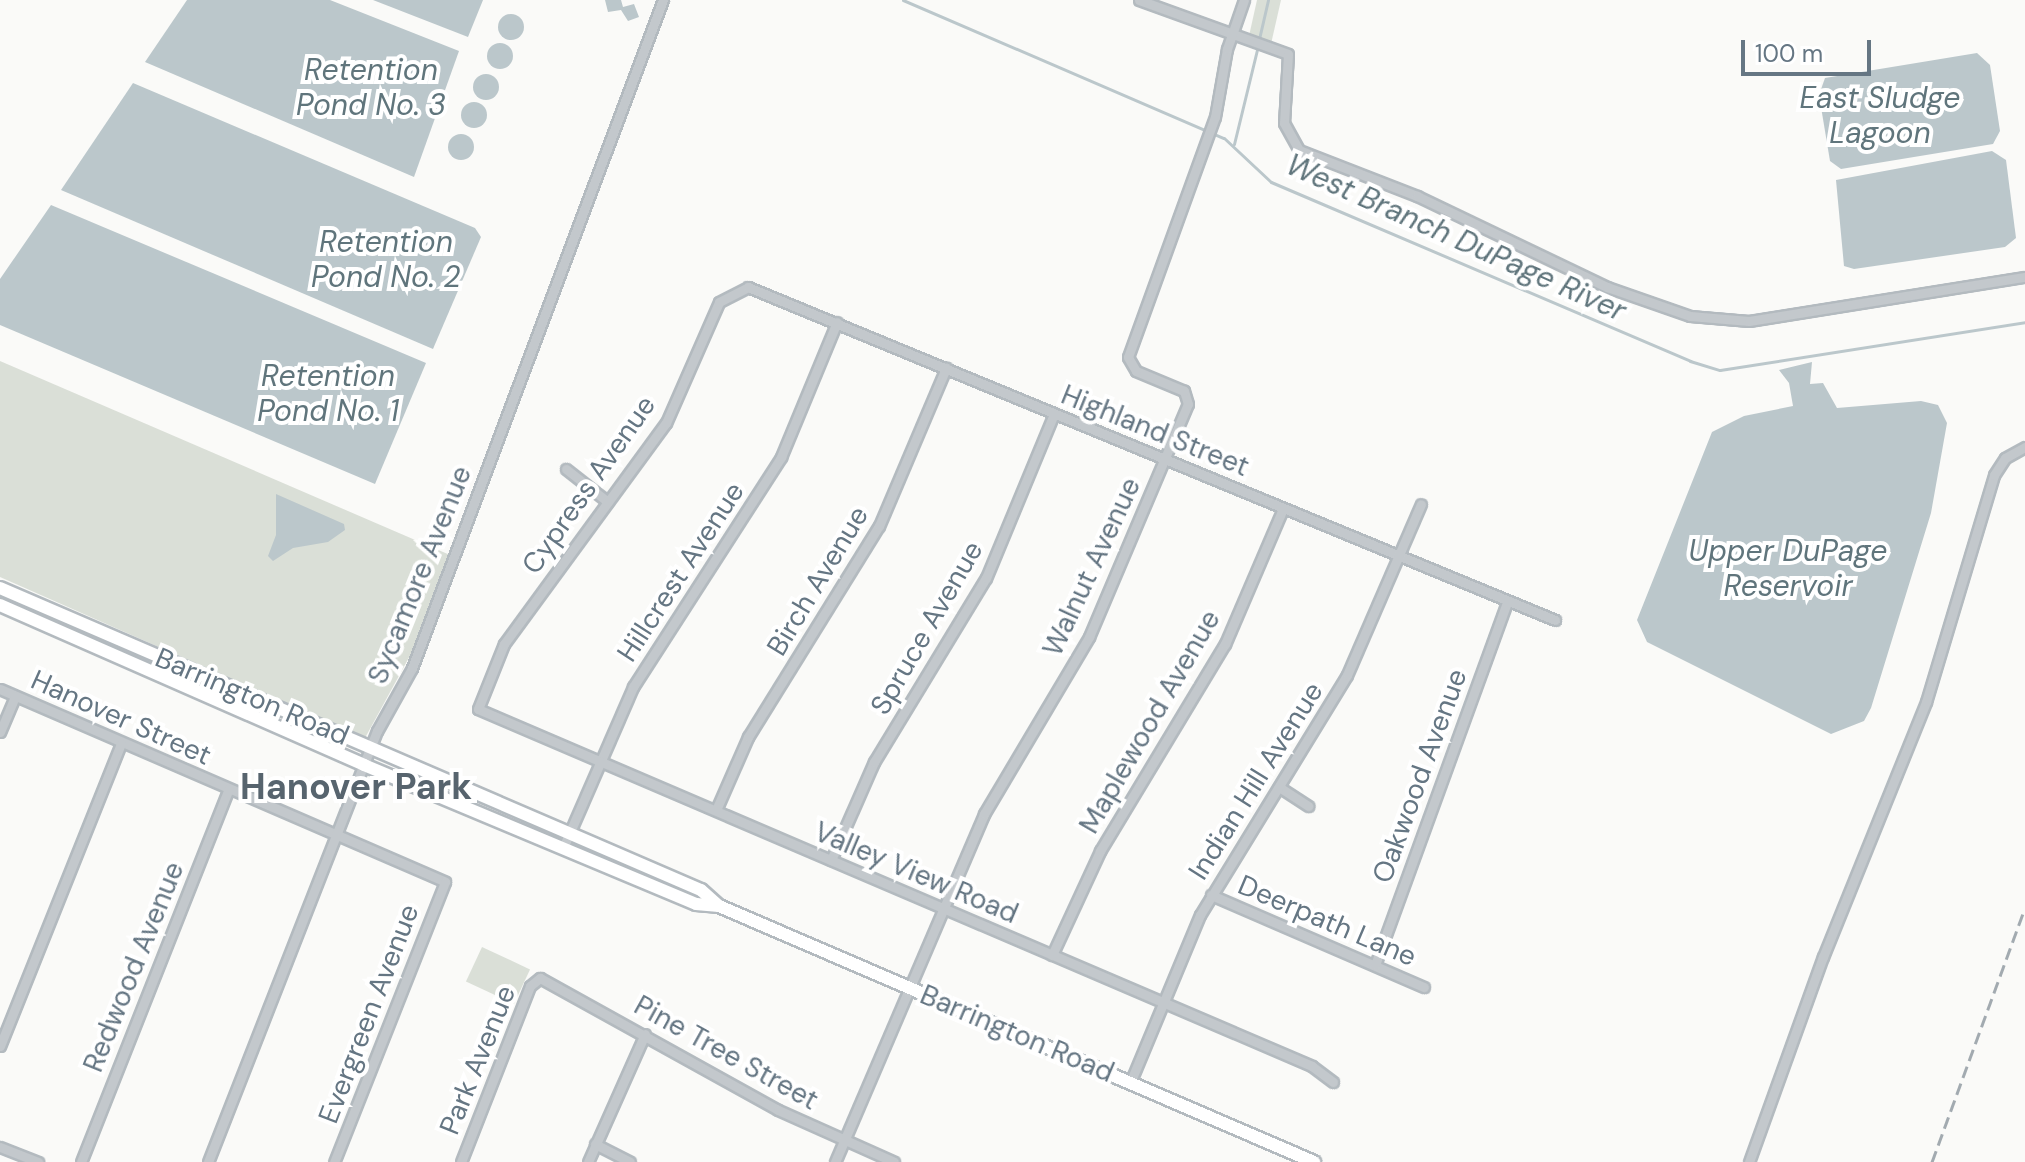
<!DOCTYPE html>
<style>
body{margin:0}
#map{position:relative;width:2025px;height:1162px;overflow:hidden;background:#fafaf8;font-family:"DM Sans",sans-serif}
div>[style]{position:absolute}
[style*='--x']{left:calc(var(--x)*1px);top:calc(var(--y)*1px);width:calc(var(--w)*1px);rotate:calc(var(--a)*1deg)}
.green>*{inset:0;background:#dadfd7;transform-origin:0 0}
.water>*{inset:0;background:#bbc7cb}
.round{border-radius:50%}
.stream>*{height:3px;margin:-1.5px;padding:0 1.5px;transform-origin:1.5px;border-radius:1.5px;background:#bbc7cb}
.roads{filter:drop-shadow(2px 0 #b3babf) drop-shadow(-2px 0 #b3babf) drop-shadow(0 2px #b3babf) drop-shadow(0 -2px #b3babf)}
.minor>*{height:9px;margin:-4.5px;padding:0 4.5px;transform-origin:4.5px;border-radius:4.5px;background:#c3c8cc}
.secondary>*{height:12px;margin:-6px;padding:0 6px;transform-origin:6px;border-radius:6px;background:#fff}
.rail>*{height:3px;margin-top:-1.5px;transform-origin:0;background:repeating-linear-gradient(90deg,#a2aab0 0 12px,transparent 0 18px)}
span{translate:-50% -50%;white-space:nowrap;text-align:center;line-height:1.15;-webkit-text-stroke:8px #fff;paint-order:stroke}
.street-label{font-size:28px;color:#657683}
.water-label{font-size:30px;color:#60757c;font-style:italic}
.district-label{font-size:36px;color:#57646e;font-weight:700}
.scale{position:absolute;left:1741px;top:40px;width:130px;height:36px;box-sizing:border-box;border:4px solid #657683;border-top:0;padding-left:10px;font-size:24px;line-height:28px;white-space:nowrap;color:#657683;-webkit-text-stroke:6px #fff;paint-order:stroke}
</style>
<div id="map">
<div class="green">
<i style="clip-path:polygon(1257px 0,1281px 0,1271px 44px,1249px 36px)"></i>
<i style="clip-path:polygon(0 361px,450px 555px,418px 641px,365px 738px,0 577px)"></i>
<i style="left:482px;top:947px;width:53px;height:38px;rotate:25deg"></i>
</div>
<div class="water">
<i style="clip-path:polygon(187px 0,330px 0,459px 51px,414px 177px,145px 62px)"></i>
<i style="clip-path:polygon(373px 0,483px 0,468px 37px)"></i>
<i style="clip-path:polygon(605px 0,621px 0,623px 7px,634px 4px,639px 17px,628px 21px,621px 10px,608px 12px)"></i>
<i class="round" style="left:498px;top:14px;width:26px;height:26px"></i>
<i class="round" style="left:487px;top:43px;width:26px;height:26px"></i>
<i style="clip-path:polygon(1977px 53px,1990px 65px,2000px 131px,1993px 144px,1841px 169px,1830px 161px,1819px 95px,1825px 78px)"></i>
<i class="round" style="left:473px;top:74px;width:26px;height:26px"></i>
<i style="clip-path:polygon(133px 83px,475px 228px,481px 237px,433px 349px,61px 190px)"></i>
<i class="round" style="left:461px;top:102px;width:26px;height:26px"></i>
<i class="round" style="left:448px;top:134px;width:26px;height:26px"></i>
<i style="clip-path:polygon(1992px 151px,2006px 160px,2016px 238px,2005px 247px,1854px 269px,1844px 266px,1836px 180px)"></i>
<i style="clip-path:polygon(51px 205px,426px 363px,375px 484px,0 325px,0 279px)"></i>
<i style="clip-path:polygon(1812px 362px,1810px 384px,1823px 383px,1837px 408px,1921px 401px,1938px 405px,1947px 423px,1931px 513px,1871px 708px,1864px 721px,1831px 734px,1647px 642px,1637px 620px,1712px 432px,1744px 416px,1793px 406px,1789px 383px,1779px 370px)"></i>
<i style="clip-path:polygon(276px 494px,344px 524px,345px 530px,328px 542px,293px 548px,273px 561px,268px 556px,276px 535px)"></i>
</div>
<div class="stream">
<i style="--x:903;--y:0;--w:349;--a:23.3"></i>
<i style="--x:1224;--y:138;--w:64;--a:43.1"></i>
<i style="--x:1271;--y:182;--w:456;--a:23.1"></i>
<i style="--x:1690;--y:361;--w:31;--a:17"></i>
<i style="--x:1720;--y:370;--w:309;--a:-8.9"></i>
<i style="--x:1259;--y:39;--w:40;--a:-77"></i>
<i style="--x:1234;--y:144;--w:97;--a:-76.3"></i>
</div>
<div class="roads">
<div class="minor">
<i style="--x:1139;--y:0;--w:158;--a:19.9"></i>
<i style="--x:1288;--y:54;--w:69;--a:93.3"></i>
<i style="--x:1284;--y:123;--w:31;--a:61"></i>
<i style="--x:1299;--y:150;--w:127;--a:21.3"></i>
<i style="--x:1417;--y:196;--w:211;--a:25.6"></i>
<i style="--x:1607;--y:287;--w:88;--a:19.3"></i>
<i style="--x:1690;--y:316;--w:59;--a:4.8"></i>
<i style="--x:1749;--y:321;--w:279;--a:-9.1"></i>
<i style="--x:566;--y:469;--w:53;--a:38.2"></i>
<i style="--x:0;--y:689;--w:485;--a:23.4"></i>
<i style="--x:445;--y:882;--w:301;--a:111.6"></i>
<i style="--x:0;--y:732;--w:39;--a:-67"></i>
<i style="--x:1279;--y:787;--w:35;--a:33"></i>
<i style="--x:716;--y:810;--w:80;--a:-66.3"></i>
<i style="--x:748;--y:737;--w:248;--a:-58.2"></i>
<i style="--x:879;--y:526;--w:172;--a:-67"></i>
<i style="--x:563;--y:848;--w:176;--a:-66.5"></i>
<i style="--x:633;--y:687;--w:274;--a:-57.2"></i>
<i style="--x:781;--y:457;--w:146;--a:-67.5"></i>
<i style="--x:831;--y:860;--w:107;--a:-66.3"></i>
<i style="--x:874;--y:762;--w:215;--a:-58.7"></i>
<i style="--x:986;--y:578;--w:178;--a:-67.5"></i>
<i style="--x:1211;--y:895;--w:232;--a:23.4"></i>
<i style="--x:1052;--y:955;--w:115;--a:-65.2"></i>
<i style="--x:1100;--y:851;--w:242;--a:-58.9"></i>
<i style="--x:1225;--y:644;--w:147;--a:-66.8"></i>
<i style="--x:1375;--y:965;--w:386;--a:-70"></i>
<i style="--x:0;--y:1046;--w:326;--a:-68.2"></i>
<i style="--x:1333;--y:1082;--w:26;--a:-143"></i>
<i style="--x:1312;--y:1066;--w:907;--a:-156.83"></i>
<i style="--x:478;--y:709;--w:70;--a:-68.2"></i>
<i style="--x:504;--y:644;--w:274;--a:-53.8"></i>
<i style="--x:666;--y:423;--w:132;--a:-66.3"></i>
<i style="--x:719;--y:302;--w:33;--a:-27"></i>
<i style="--x:748;--y:287;--w:873;--a:22.42"></i>
<i style="--x:1130;--y:1083;--w:182;--a:-67.4"></i>
<i style="--x:1200;--y:915;--w:281;--a:-58.5"></i>
<i style="--x:1347;--y:675;--w:186;--a:-66.6"></i>
<i style="--x:595;--y:1144;--w:39;--a:27"></i>
<i style="--x:0;--y:1147;--w:41;--a:21.5"></i>
<i style="--x:81;--y:1162;--w:401;--a:-68.4"></i>
<i style="--x:208;--y:1162;--w:463;--a:-68.6"></i>
<i style="--x:377;--y:731;--w:72;--a:-60.9"></i>
<i style="--x:412;--y:668;--w:714;--a:-69.41"></i>
<i style="--x:461;--y:1162;--w:189;--a:-68.6"></i>
<i style="--x:530;--y:986;--w:13;--a:-39"></i>
<i style="--x:540;--y:978;--w:272;--a:29"></i>
<i style="--x:778;--y:1110;--w:127;--a:24.1"></i>
<i style="--x:588;--y:1162;--w:140;--a:-66"></i>
<i style="--x:835;--y:1162;--w:379;--a:-66.8"></i>
<i style="--x:984;--y:814;--w:206;--a:-59.3"></i>
<i style="--x:1089;--y:637;--w:253;--a:-67"></i>
<i style="--x:1188;--y:404;--w:14;--a:-107"></i>
<i style="--x:1184;--y:391;--w:52;--a:-157.4"></i>
<i style="--x:1136;--y:371;--w:16;--a:-120"></i>
<i style="--x:1128;--y:357;--w:255;--a:-70.1"></i>
<i style="--x:1215;--y:117;--w:69;--a:-80"></i>
<i style="--x:1227;--y:49;--w:52;--a:-70.9"></i>
<i style="--x:1749;--y:1162;--w:218;--a:-70.2"></i>
<i style="--x:1823;--y:957;--w:275;--a:-68"></i>
<i style="--x:1926;--y:702;--w:237;--a:-73.3"></i>
<i style="--x:1994;--y:475;--w:20;--a:-57"></i>
<i style="--x:2005;--y:458;--w:23;--a:-29"></i>
</div>
<div class="secondary">
<i style="--x:0;--y:588;--w:763;--a:23.31"></i>
<i style="--x:701;--y:890;--w:24;--a:42"></i>
<i style="--x:0;--y:605;--w:398;--a:23.7"></i>
<i style="--x:364;--y:765;--w:360;--a:22.7"></i>
<i style="--x:696;--y:904;--w:23;--a:5"></i>
<i style="--x:719;--y:906;--w:648;--a:23.28"></i>
</div>
</div>
<div class="rail">
<i style="--x:1932;--y:1162;--w:270;--a:-69.9"></i>
</div>
<div class="street-label">
<span style="left:1155px;top:431px;rotate:22deg">Highland Street</span>
<span style="left:589px;top:485px;rotate:-55deg">Cypress Avenue</span>
<span style="left:1092px;top:567px;rotate:-65deg">Walnut Avenue</span>
<span style="left:681px;top:572px;rotate:-57deg">Hillcrest Avenue</span>
<span style="left:420px;top:575px;rotate:-68deg">Sycamore Avenue</span>
<span style="left:818px;top:581px;rotate:-59deg">Birch Avenue</span>
<span style="left:927px;top:628px;rotate:-60deg">Spruce Avenue</span>
<span style="left:252px;top:697px;rotate:23deg">Barrington Road</span>
<span style="left:121px;top:718px;rotate:24deg">Hanover Street</span>
<span style="left:1150px;top:722px;rotate:-60deg">Maplewood Avenue</span>
<span style="left:1420px;top:776px;rotate:-70deg">Oakwood Avenue</span>
<span style="left:1256px;top:781px;rotate:-58deg">Indian Hill Avenue</span>
<span style="left:916px;top:873px;rotate:23deg">Valley View Road</span>
<span style="left:1327px;top:921px;rotate:23deg">Deerpath Lane</span>
<span style="left:134px;top:967px;rotate:-68deg">Redwood Avenue</span>
<span style="left:369px;top:1014px;rotate:-69deg">Evergreen Avenue</span>
<span style="left:1017px;top:1034px;rotate:23deg">Barrington Road</span>
<span style="left:726px;top:1053px;rotate:29deg">Pine Tree Street</span>
<span style="left:478px;top:1060px;rotate:-68deg">Park Avenue</span>
</div>
<div class="water-label">
<span style="left:371px;top:87px">Retention<br>Pond No. 3</span>
<span style="left:1880px;top:115px">East Sludge<br>Lagoon</span>
<span style="left:1456px;top:238px;rotate:24deg">West Branch DuPage River</span>
<span style="left:386px;top:259px">Retention<br>Pond No. 2</span>
<span style="left:328px;top:393px">Retention<br>Pond No. 1</span>
<span style="left:1788px;top:568px">Upper DuPage<br>Reservoir</span>
</div>
<div class="district-label">
<span style="left:356px;top:787px">Hanover Park</span>
</div>
<div class="scale">100 m</div>
</div>
